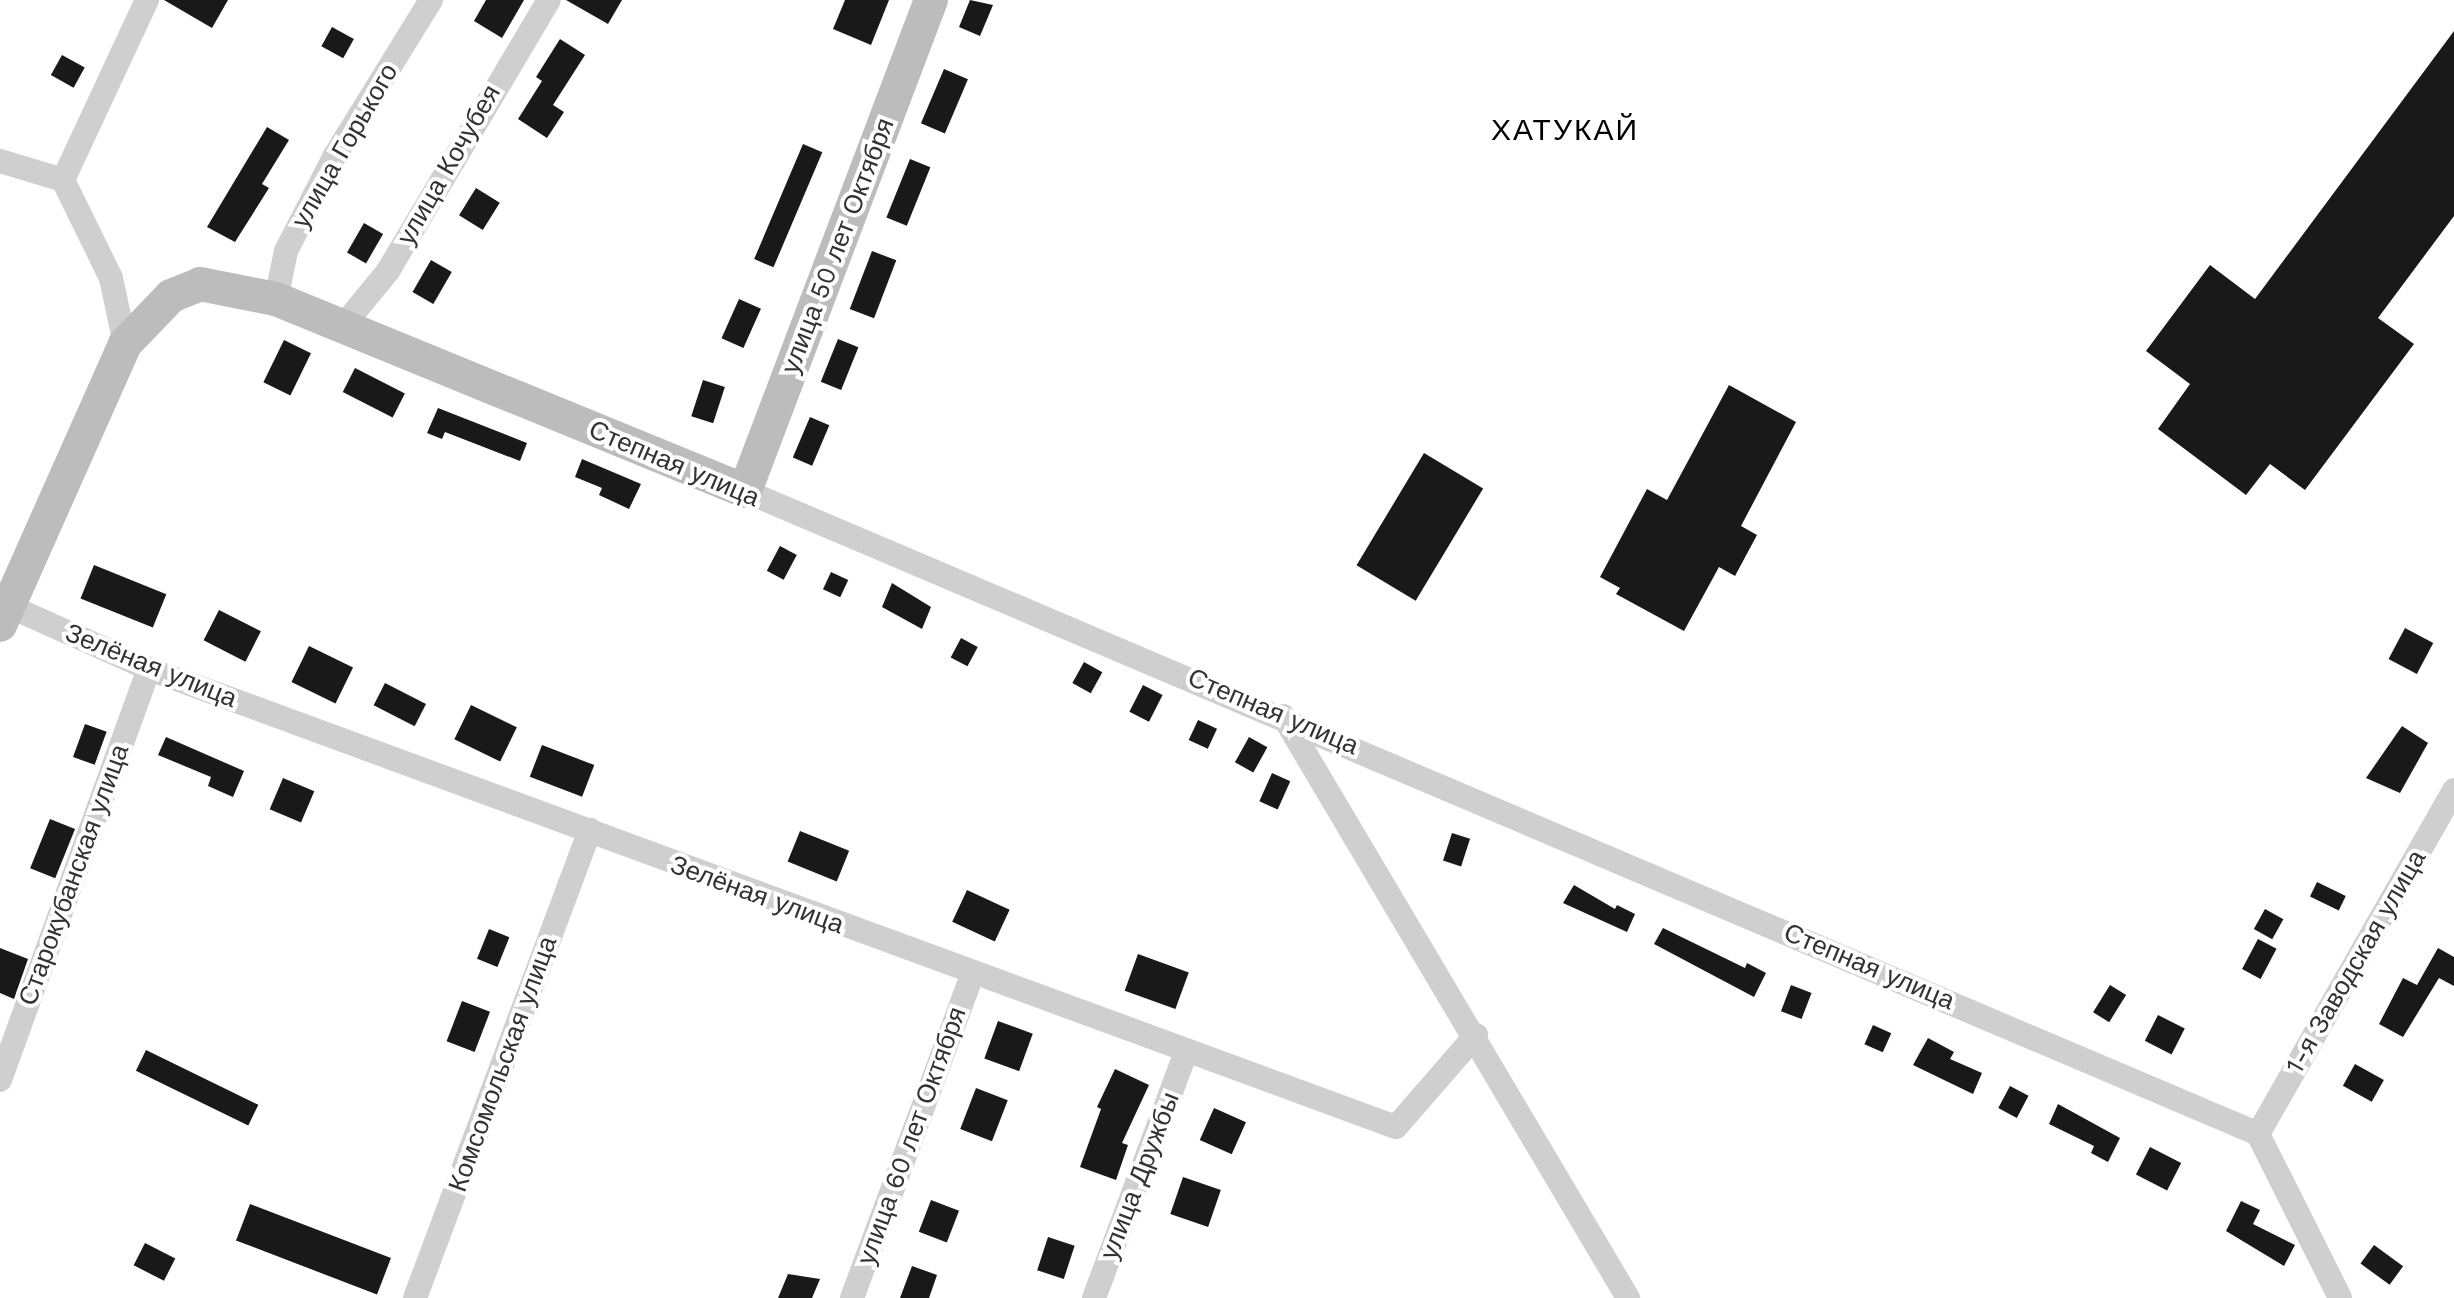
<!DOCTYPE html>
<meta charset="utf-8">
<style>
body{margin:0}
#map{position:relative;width:2454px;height:1298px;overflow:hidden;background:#fff;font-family:"Work Sans",sans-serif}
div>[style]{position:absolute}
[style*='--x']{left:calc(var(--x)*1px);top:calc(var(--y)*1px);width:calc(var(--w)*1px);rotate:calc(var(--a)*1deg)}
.building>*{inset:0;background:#191919;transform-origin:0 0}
.street>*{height:24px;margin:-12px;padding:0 12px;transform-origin:12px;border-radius:12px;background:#cfcfcf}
.secondary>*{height:34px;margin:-17px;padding:0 17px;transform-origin:17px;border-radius:17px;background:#bcbcbc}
span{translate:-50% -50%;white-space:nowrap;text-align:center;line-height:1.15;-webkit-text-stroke:8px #fff;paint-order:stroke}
.street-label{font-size:26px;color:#323232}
.quarter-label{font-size:30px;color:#000;letter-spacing:2px}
</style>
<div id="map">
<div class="building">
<i style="clip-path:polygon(164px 0,228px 0,212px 28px)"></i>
<i style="clip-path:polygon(486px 0,524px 0,502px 38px,474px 21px)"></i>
<i style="clip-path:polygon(566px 0,622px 0,608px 24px)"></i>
<i style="clip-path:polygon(845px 0,889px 0,871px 45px,833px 29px)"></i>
<i style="clip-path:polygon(970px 0,993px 5px,980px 36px,959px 27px)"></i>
<i style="left:332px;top:27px;width:25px;height:22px;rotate:29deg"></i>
<i style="clip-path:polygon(2454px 31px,2454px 216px,2378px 318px,2414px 344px,2305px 490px,2270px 464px,2246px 495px,2158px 429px,2190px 384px,2146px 351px,2210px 265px,2255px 299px)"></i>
<i style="clip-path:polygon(560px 39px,585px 55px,553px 105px,564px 112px,547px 138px,518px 119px,542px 81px,536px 77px)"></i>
<i style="left:62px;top:55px;width:26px;height:23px;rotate:29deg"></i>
<i style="left:944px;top:69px;width:26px;height:59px;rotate:23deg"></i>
<i style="clip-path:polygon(267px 127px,289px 140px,262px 184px,269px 188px,235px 242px,207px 227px)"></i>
<i style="left:803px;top:144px;width:21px;height:125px;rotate:23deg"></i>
<i style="left:910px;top:159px;width:22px;height:63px;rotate:22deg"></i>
<i style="left:476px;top:188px;width:28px;height:32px;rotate:32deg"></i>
<i style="left:364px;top:223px;width:22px;height:34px;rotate:30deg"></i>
<i style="left:872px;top:251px;width:26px;height:62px;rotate:21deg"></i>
<i style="left:431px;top:260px;width:24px;height:37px;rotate:30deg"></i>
<i style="left:739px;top:299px;width:24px;height:43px;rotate:24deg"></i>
<i style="left:838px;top:339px;width:22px;height:46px;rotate:22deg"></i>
<i style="left:284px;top:340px;width:30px;height:47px;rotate:26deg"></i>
<i style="left:355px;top:368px;width:56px;height:27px;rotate:27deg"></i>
<i style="left:703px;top:380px;width:23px;height:38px;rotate:18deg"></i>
<i style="clip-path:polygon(1729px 385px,1796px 422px,1741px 526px,1757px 535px,1735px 576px,1719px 567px,1684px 631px,1616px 594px,1620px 588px,1600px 577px,1647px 489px,1667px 500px)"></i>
<i style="clip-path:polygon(438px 408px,527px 443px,520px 461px,445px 432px,442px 439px,427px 433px)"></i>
<i style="left:810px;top:417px;width:21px;height:44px;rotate:23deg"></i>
<i style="left:1424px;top:453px;width:69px;height:131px;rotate:31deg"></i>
<i style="clip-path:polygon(582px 459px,641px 484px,629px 509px,599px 495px,602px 488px,575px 477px)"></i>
<i style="left:780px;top:546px;width:19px;height:28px;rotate:28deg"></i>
<i style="left:94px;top:565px;width:78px;height:36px;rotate:22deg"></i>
<i style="left:831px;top:572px;width:19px;height:19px;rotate:25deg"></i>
<i style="clip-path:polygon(892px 583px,931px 607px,922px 629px,882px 607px)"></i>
<i style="left:219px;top:610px;width:47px;height:34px;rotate:27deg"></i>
<i style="left:2405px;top:628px;width:32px;height:35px;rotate:28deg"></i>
<i style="left:961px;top:638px;width:19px;height:22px;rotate:28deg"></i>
<i style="left:309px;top:646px;width:49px;height:40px;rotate:26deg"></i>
<i style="left:1084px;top:662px;width:21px;height:24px;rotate:29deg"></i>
<i style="left:385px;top:683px;width:46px;height:25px;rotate:27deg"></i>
<i style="left:1143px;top:685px;width:22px;height:30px;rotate:27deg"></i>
<i style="left:471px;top:705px;width:51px;height:38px;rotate:26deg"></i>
<i style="left:1198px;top:720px;width:21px;height:22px;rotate:25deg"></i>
<i style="left:85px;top:724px;width:23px;height:35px;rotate:20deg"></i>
<i style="clip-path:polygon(2402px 726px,2428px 743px,2400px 793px,2366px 778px)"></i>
<i style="clip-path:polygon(166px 737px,244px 771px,233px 797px,208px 786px,211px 777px,158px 755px)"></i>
<i style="left:1249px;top:737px;width:21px;height:29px;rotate:29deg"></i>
<i style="left:542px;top:745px;width:56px;height:34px;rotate:21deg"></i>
<i style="left:1272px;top:773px;width:20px;height:31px;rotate:24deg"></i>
<i style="left:283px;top:778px;width:34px;height:34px;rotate:23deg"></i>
<i style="left:50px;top:819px;width:27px;height:53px;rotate:22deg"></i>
<i style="left:800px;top:831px;width:53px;height:33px;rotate:22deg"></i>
<i style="left:1452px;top:833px;width:19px;height:29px;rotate:18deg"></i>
<i style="left:2317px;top:882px;width:32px;height:16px;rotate:26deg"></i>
<i style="clip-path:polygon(1574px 885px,1615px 909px,1617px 905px,1635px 914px,1627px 932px,1563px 903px)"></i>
<i style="left:967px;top:890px;width:47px;height:35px;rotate:25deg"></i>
<i style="left:2265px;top:909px;width:21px;height:23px;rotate:29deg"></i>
<i style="clip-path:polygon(1663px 928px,1745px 968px,1747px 963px,1766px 973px,1754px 997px,1654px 944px)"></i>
<i style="left:489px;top:929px;width:22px;height:32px;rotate:22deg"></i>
<i style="left:2258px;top:939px;width:21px;height:34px;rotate:28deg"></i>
<i style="clip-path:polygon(0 948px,28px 959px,14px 999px,0 993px)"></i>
<i style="clip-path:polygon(2438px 948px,2454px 957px,2454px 986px,2439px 978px,2403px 1037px,2379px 1024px,2403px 978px,2417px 985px)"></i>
<i style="left:1138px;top:954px;width:54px;height:39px;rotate:20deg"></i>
<i style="left:1791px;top:985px;width:22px;height:28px;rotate:21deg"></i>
<i style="left:2110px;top:985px;width:19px;height:32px;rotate:32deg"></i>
<i style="left:462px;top:1001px;width:30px;height:43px;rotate:21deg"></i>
<i style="left:2158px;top:1015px;width:30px;height:29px;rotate:27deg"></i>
<i style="left:998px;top:1021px;width:37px;height:40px;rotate:20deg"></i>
<i style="left:1873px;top:1025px;width:20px;height:21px;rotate:24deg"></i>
<i style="clip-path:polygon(1928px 1038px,1954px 1052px,1950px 1059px,1982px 1073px,1973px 1094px,1913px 1065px)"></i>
<i style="left:146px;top:1050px;width:125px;height:23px;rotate:26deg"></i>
<i style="left:2355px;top:1064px;width:33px;height:25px;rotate:29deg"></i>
<i style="clip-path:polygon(1115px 1069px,1149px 1085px,1122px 1143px,1128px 1145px,1116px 1180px,1080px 1167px,1101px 1109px,1097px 1107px)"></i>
<i style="left:2010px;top:1086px;width:21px;height:25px;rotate:28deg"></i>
<i style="left:976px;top:1088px;width:34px;height:44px;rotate:21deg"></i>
<i style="clip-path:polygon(2058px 1104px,2120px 1138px,2108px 1162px,2091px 1153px,2094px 1146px,2049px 1124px)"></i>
<i style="left:1214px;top:1108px;width:35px;height:35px;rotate:24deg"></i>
<i style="left:2150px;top:1147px;width:35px;height:31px;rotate:27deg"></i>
<i style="left:1183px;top:1177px;width:40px;height:39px;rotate:19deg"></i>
<i style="left:931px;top:1200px;width:30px;height:34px;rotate:21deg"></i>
<i style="clip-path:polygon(2241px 1201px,2260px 1210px,2253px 1224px,2295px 1245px,2284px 1266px,2226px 1231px)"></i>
<i style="left:250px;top:1204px;width:151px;height:39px;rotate:21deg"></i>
<i style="left:1048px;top:1237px;width:28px;height:35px;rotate:18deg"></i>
<i style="left:145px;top:1243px;width:34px;height:25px;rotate:27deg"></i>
<i style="left:2374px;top:1245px;width:36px;height:23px;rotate:36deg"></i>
<i style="clip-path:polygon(912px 1266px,937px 1275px,929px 1298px,900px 1298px)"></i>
<i style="clip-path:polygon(788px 1274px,820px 1279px,812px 1298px,778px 1298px)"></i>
</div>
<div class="street">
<i style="--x:0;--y:161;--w:66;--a:16.8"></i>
<i style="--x:63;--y:180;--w:109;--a:63.9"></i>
<i style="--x:111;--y:278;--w:67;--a:78"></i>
<i style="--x:63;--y:180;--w:199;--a:-65"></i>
<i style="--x:276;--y:299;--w:49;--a:-78.2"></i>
<i style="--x:286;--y:251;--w:106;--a:-62.9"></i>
<i style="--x:334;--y:157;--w:185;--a:-58.3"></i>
<i style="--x:343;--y:326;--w:71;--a:-50.7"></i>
<i style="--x:388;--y:271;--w:315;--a:-59.3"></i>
<i style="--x:745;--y:491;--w:1644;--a:23.02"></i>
<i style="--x:2258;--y:1134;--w:183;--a:63.4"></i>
<i style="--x:9;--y:606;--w:154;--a:24.2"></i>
<i style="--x:149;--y:669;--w:1328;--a:20.17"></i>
<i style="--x:1396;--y:1127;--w:122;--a:-49"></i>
<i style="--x:1283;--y:716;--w:677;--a:59.34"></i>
<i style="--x:0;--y:1080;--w:437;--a:-70.1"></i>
<i style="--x:2258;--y:1134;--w:396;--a:-60.3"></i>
<i style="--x:415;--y:1298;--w:500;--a:-69.5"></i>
<i style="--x:852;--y:1298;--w:345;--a:-69.6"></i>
<i style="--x:1094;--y:1298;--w:260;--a:-69.5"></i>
</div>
<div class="secondary">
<i style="--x:0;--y:625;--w:308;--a:-66"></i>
<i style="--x:125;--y:344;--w:66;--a:-46.2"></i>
<i style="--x:171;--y:296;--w:31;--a:-22"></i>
<i style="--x:200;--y:284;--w:77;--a:11.2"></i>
<i style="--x:276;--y:299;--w:507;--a:22.26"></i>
<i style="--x:745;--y:491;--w:525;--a:-69.25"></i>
</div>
<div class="street-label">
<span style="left:345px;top:146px;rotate:-60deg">улица Горького</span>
<span style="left:449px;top:165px;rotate:-60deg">улица Кочубея</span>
<span style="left:838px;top:246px;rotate:-69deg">улица 50 лет Октября</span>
<span style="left:674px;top:464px;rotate:23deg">Степная улица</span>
<span style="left:151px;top:666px;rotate:22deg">Зелёная улица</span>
<span style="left:1273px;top:712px;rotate:23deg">Степная улица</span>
<span style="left:74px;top:875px;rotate:-70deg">Старокубанская улица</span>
<span style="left:757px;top:895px;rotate:20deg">Зелёная улица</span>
<span style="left:2356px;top:962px;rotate:-60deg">1-я Заводская улица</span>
<span style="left:1869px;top:967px;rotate:23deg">Степная улица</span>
<span style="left:503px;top:1064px;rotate:-70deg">Комсомольская улица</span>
<span style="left:912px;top:1136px;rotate:-70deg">улица 60 лет Октября</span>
<span style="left:1140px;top:1176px;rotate:-69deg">улица Дружбы</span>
</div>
<div class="quarter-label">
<span style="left:1565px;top:130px">ХАТУКАЙ</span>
</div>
</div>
